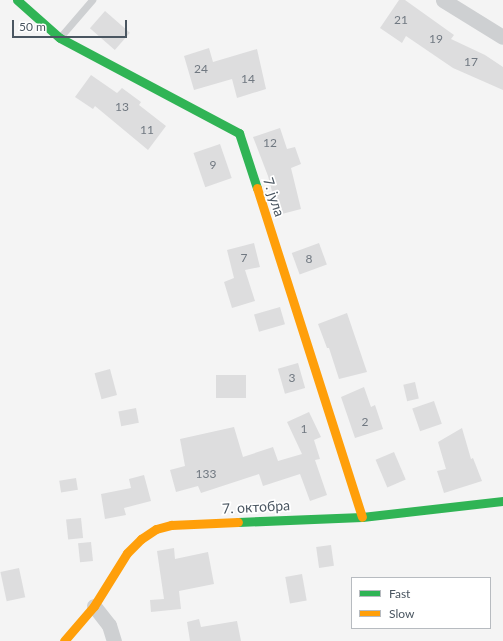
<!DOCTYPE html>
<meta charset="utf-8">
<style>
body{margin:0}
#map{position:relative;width:503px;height:641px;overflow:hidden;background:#f4f4f4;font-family:Lato,sans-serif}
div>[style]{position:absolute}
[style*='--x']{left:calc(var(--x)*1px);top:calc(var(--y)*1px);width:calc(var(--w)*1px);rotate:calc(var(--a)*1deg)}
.building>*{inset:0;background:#ddddde;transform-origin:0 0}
.lane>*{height:7px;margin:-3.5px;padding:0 3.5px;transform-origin:3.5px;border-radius:3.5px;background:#ced0d2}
.street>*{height:15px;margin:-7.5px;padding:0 7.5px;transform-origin:7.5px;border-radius:7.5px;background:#ced0d2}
.fast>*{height:9px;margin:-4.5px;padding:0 4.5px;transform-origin:4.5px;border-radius:4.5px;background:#30b455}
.slow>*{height:9px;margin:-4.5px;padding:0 4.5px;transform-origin:4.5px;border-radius:4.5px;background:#ff9f0a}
span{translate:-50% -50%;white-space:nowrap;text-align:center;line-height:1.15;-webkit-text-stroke:3.5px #fff;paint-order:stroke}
.number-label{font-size:12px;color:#707881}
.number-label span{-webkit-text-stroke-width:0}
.street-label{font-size:14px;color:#4a5661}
.legend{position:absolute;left:351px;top:577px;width:140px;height:52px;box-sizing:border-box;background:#fff;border:1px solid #b7bbc0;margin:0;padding:5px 7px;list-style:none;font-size:12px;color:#4a5661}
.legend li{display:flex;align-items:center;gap:8px;height:20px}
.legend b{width:20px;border:1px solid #b7bbc0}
.scale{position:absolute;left:12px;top:20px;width:115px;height:18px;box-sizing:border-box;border:2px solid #4a5661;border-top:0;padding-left:5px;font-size:12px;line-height:14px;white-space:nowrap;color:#4a5661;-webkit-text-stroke:3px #fff;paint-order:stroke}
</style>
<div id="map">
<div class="building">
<i style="clip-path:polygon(399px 0,405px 0,454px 35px,451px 39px,485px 55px,503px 67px,503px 90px,453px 68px,406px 36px,402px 43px,380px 28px)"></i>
<i style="left:105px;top:11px;width:33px;height:23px;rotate:41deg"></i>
<i style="clip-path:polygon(209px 48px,213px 62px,257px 49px,266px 89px,237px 98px,232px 79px,194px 90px,184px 56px)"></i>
<i style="clip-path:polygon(91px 75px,117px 93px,122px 88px,141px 102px,139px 105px,166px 126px,148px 150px,95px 106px,93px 109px,75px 97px)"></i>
<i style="clip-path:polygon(280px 128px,287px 149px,295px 147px,301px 164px,291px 168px,301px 209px,278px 215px,268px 176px,253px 137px)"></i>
<i style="left:220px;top:144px;width:36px;height:28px;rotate:71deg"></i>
<i style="clip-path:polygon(254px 243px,260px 267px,245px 270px,255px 301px,232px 308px,224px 282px,234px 278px,227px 250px)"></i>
<i style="left:319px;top:243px;width:23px;height:29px;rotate:70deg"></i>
<i style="left:280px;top:307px;width:18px;height:27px;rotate:74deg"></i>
<i style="clip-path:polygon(347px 313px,367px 372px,339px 379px,329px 348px,327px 348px,318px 324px)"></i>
<i style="left:298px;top:363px;width:26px;height:21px;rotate:74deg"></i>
<i style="left:110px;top:369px;width:27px;height:16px;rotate:75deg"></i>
<i style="left:216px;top:375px;width:30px;height:23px"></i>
<i style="left:415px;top:382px;width:17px;height:12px;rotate:77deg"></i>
<i style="clip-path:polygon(364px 387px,371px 407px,375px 405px,383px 429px,355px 438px,341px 397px)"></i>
<i style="left:434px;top:401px;width:24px;height:23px;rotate:71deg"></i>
<i style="left:136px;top:408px;width:15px;height:18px;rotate:79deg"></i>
<i style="clip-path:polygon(309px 412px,321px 437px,314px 440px,320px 459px,315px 460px,327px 495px,310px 501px,300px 474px,263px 486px,259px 474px,201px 493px,198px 486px,176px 492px,170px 470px,185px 466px,180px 439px,234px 427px,243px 457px,273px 447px,278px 461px,302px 454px,287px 422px)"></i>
<i style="clip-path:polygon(462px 428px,471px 459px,473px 458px,482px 481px,444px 493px,437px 471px,446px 469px,438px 442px)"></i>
<i style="left:394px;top:452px;width:30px;height:20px;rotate:67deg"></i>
<i style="clip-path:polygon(144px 475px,151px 501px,124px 508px,126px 515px,105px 519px,101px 494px,131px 488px,129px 479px)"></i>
<i style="left:76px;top:478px;width:12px;height:17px;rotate:81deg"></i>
<i style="left:81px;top:518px;width:20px;height:15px;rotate:84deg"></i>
<i style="left:91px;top:542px;width:19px;height:13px;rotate:84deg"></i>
<i style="left:331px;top:545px;width:21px;height:15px;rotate:82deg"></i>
<i style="clip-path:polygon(174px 548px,175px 559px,208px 552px,214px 584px,179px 591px,181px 609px,151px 612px,150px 600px,164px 599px,157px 551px)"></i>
<i style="left:19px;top:568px;width:30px;height:19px;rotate:78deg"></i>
<i style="left:302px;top:574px;width:27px;height:17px;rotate:80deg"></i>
<i style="clip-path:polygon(199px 619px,201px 627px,237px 621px,241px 641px,190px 641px,187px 622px)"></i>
</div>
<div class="lane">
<i style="--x:61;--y:36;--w:48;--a:-49.3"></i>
</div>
<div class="street">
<i style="--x:443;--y:0;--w:70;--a:31.7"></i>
<i style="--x:94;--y:606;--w:24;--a:52"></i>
<i style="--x:109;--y:625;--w:17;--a:73"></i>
</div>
<div class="fast">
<i style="--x:17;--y:0;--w:57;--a:41.5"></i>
<i style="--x:60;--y:38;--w:203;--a:28"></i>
<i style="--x:239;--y:133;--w:58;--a:71.9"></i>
<i style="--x:238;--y:522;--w:124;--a:-2.3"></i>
<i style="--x:362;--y:517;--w:142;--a:-6.5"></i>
</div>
<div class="slow">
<i style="--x:257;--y:188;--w:345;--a:72.3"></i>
<i style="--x:64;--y:641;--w:46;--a:-49.4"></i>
<i style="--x:94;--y:606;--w:62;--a:-58.1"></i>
<i style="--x:127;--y:553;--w:20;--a:-45"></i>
<i style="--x:141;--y:539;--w:18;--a:-34"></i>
<i style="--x:156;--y:529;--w:16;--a:-15"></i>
<i style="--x:171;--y:525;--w:67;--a:-2.6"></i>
</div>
<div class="number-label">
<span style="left:401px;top:20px">21</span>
<span style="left:436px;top:39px">19</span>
<span style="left:471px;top:62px">17</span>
<span style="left:201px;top:69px">24</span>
<span style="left:248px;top:79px">14</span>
<span style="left:122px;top:107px">13</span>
<span style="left:147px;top:130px">11</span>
<span style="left:270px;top:143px">12</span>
<span style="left:213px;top:165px">9</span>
<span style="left:244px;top:258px">7</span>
<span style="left:309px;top:259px">8</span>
<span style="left:292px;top:378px">3</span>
<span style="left:365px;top:422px">2</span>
<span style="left:304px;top:429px">1</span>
<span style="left:206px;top:474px">133</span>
</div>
<div class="street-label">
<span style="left:274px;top:197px;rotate:72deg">7. јула</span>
<span style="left:256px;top:507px;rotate:-3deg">7. октобра</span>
</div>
<ul class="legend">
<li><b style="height:5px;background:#30b455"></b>Fast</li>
<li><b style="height:5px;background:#ff9f0a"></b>Slow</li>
</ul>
<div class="scale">50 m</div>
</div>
